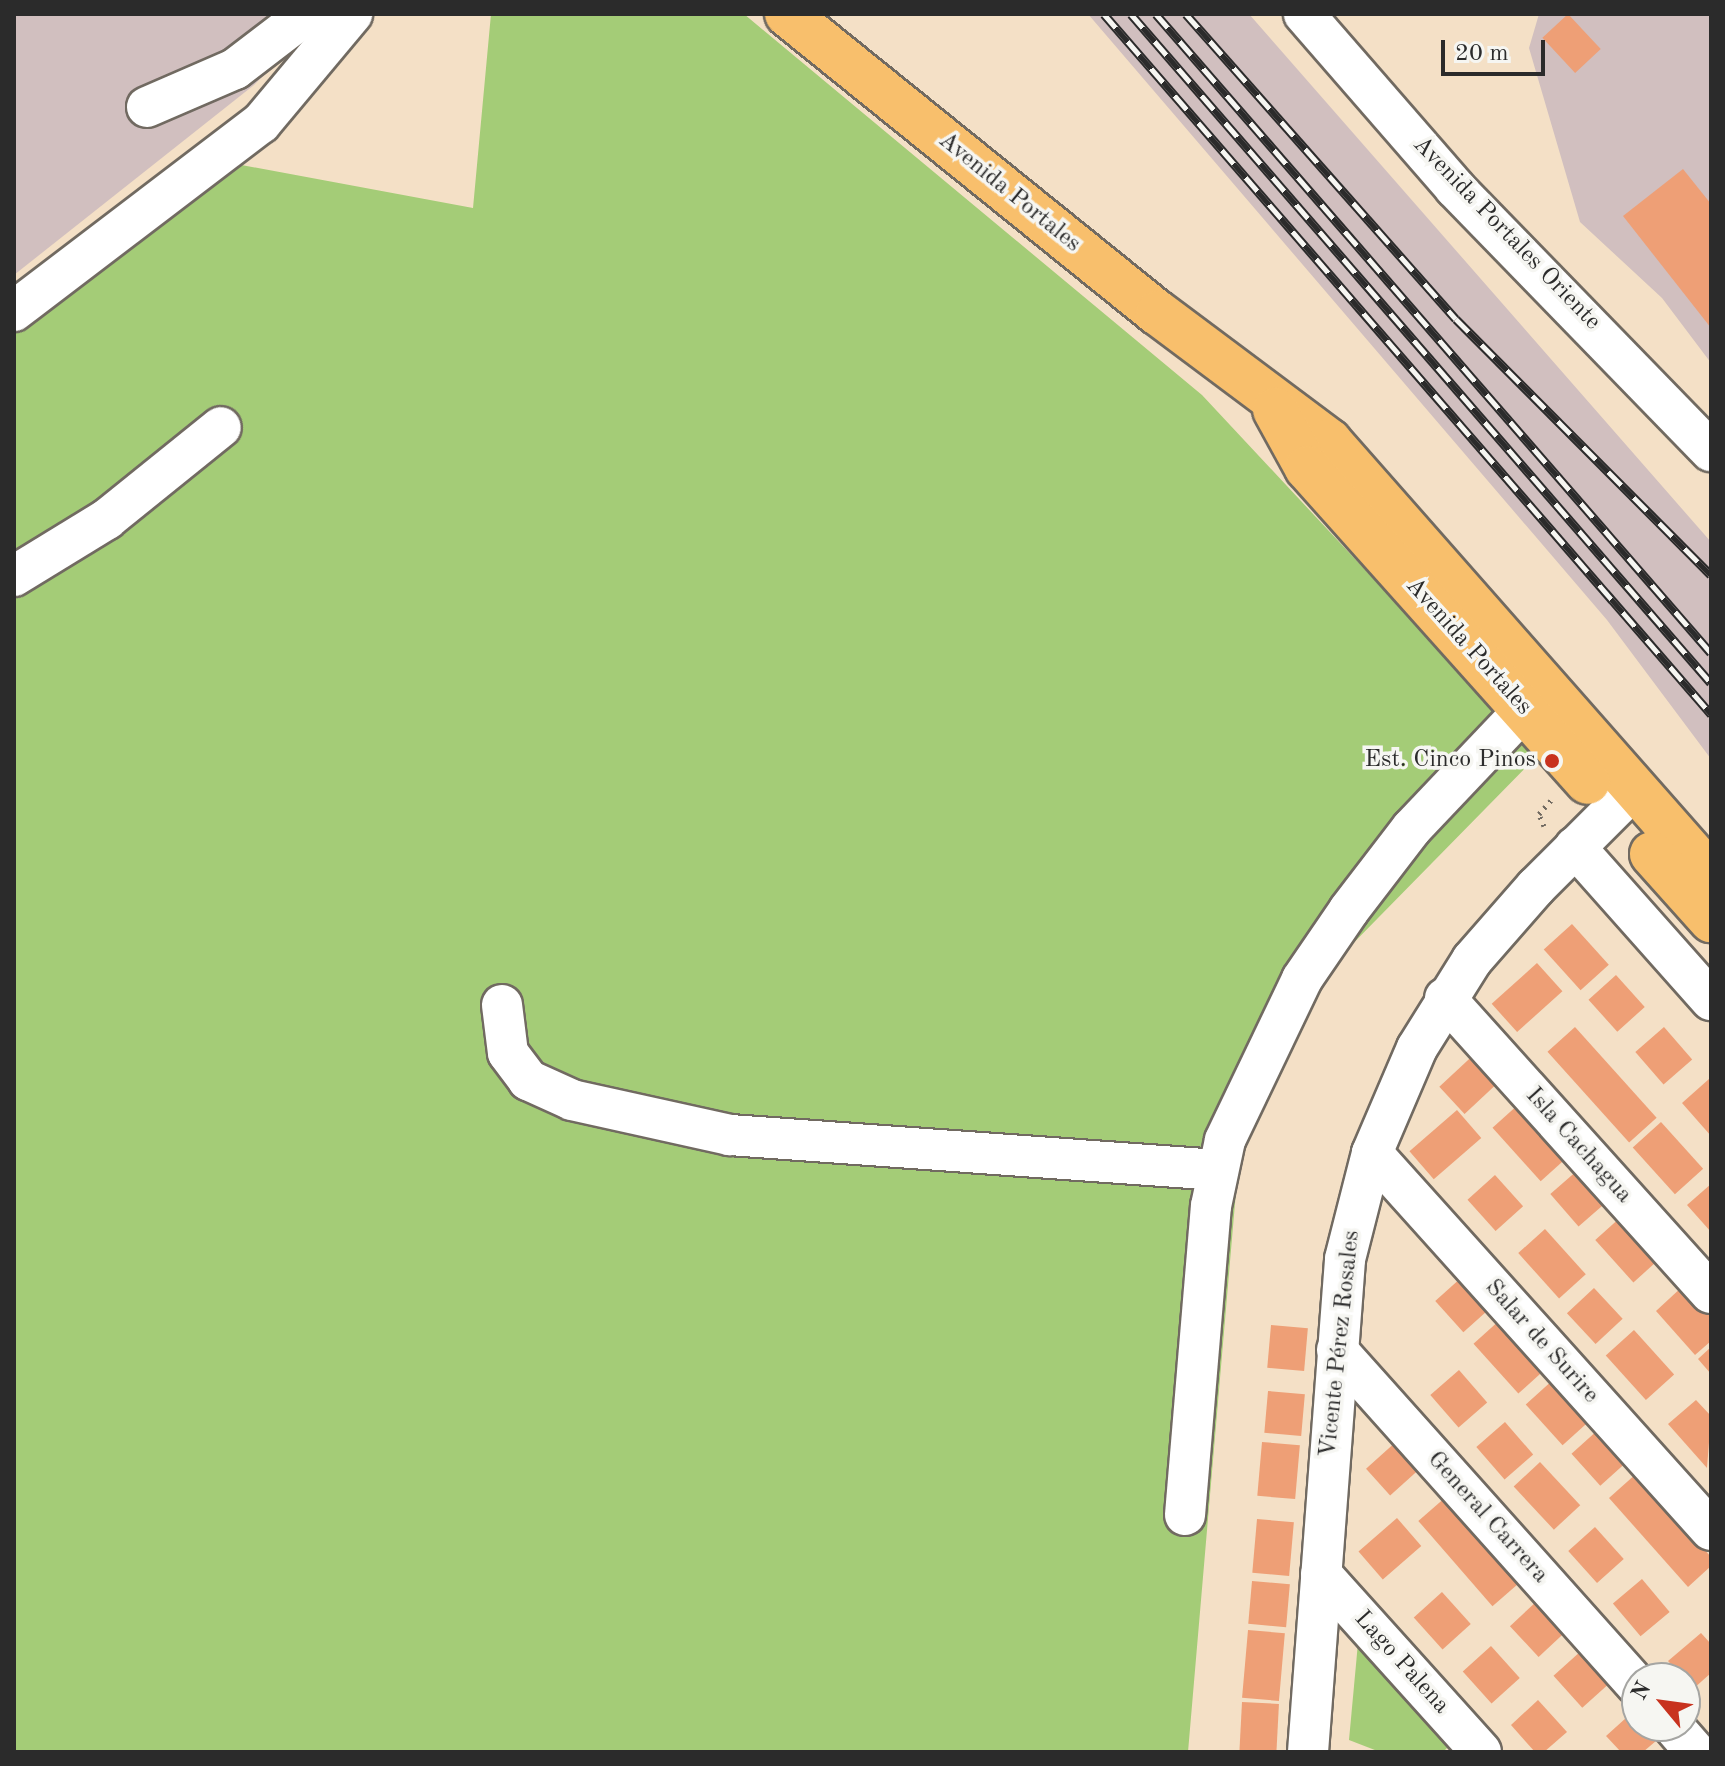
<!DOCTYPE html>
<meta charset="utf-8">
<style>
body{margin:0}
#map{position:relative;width:1725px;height:1766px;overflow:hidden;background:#f4e0c6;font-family:"Old Standard TT",serif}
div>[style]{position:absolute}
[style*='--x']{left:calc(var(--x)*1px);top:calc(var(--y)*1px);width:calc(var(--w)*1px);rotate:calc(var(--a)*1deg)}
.industrial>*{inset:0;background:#d1bfbf}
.green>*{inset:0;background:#a4cc77}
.building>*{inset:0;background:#ee9f76;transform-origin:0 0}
.path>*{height:5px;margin-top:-2.5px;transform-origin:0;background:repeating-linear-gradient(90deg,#716a61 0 2px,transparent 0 8px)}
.roads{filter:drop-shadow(2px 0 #716a61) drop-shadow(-2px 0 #716a61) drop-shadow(0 2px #716a61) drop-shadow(0 -2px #716a61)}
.minor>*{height:40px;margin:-20px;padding:0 20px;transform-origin:20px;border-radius:20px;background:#fff}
.major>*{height:44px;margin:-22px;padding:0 22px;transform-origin:22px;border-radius:22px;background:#f8bf6c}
.rail>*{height:9px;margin-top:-4.5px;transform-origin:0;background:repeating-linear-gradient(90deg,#f6f6f2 0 18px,#2b2b2b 0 36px);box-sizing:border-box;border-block:2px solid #2b2b2b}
.dots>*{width:22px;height:22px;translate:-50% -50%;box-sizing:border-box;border:4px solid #f6f6f2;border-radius:50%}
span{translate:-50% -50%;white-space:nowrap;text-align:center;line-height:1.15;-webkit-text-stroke:7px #f6f6f2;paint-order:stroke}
.street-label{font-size:24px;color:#2b2b2b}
.poi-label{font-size:24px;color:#2b2b2b}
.right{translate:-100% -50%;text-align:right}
.frame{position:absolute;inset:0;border:16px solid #2b2b2b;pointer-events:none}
.north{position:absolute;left:1621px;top:1662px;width:80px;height:80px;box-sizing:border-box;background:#f6f6f2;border:2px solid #a5a5a2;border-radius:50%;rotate:299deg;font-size:22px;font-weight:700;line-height:32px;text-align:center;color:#2b2b2b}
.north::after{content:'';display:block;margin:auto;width:28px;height:36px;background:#c8321e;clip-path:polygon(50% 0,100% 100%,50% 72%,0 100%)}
.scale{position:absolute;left:1441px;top:40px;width:104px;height:36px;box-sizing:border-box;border:4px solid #2b2b2b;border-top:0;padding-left:10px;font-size:24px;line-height:28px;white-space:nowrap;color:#2b2b2b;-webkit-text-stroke:6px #f6f6f2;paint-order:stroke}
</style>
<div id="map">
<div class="industrial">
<i style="clip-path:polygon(14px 14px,325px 14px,254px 85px,14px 275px)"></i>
<i style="clip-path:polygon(1088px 14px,1249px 14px,1711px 542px,1711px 759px,1607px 620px)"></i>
<i style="clip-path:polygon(1539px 14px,1711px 14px,1711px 363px,1662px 298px,1580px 222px,1529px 48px)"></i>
</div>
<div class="green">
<i style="clip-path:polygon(491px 14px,744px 14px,1202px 395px,1538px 755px,1324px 973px,1240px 1145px,1188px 1752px,14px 1752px,14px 317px,220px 161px,473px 208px)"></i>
<i style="clip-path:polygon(1359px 1632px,1454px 1741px,1443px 1752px,1380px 1752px,1349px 1740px)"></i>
</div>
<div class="building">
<i style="left:1568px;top:14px;width:48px;height:35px;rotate:47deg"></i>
<i style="clip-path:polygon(1683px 169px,1711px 204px,1711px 328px,1623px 216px)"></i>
<i style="left:1572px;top:924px;width:55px;height:38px;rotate:48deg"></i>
<i style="left:1537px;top:963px;width:38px;height:61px;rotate:48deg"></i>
<i style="left:1616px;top:975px;width:43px;height:37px;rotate:48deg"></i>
<i style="left:1575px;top:1027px;width:122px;height:37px;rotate:48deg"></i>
<i style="left:1664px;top:1027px;width:43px;height:38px;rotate:49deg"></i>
<i style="left:1481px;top:1048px;width:37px;height:57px;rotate:47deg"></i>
<i style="clip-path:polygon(1709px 1079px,1711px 1080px,1711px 1136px,1682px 1103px)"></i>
<i style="left:1520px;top:1103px;width:72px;height:37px;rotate:48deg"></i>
<i style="left:1457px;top:1110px;width:37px;height:63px;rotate:49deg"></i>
<i style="left:1661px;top:1122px;width:63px;height:38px;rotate:48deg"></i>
<i style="left:1579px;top:1169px;width:43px;height:38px;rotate:49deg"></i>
<i style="left:1495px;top:1175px;width:42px;height:37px;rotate:48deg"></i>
<i style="clip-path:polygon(1711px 1184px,1711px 1232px,1687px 1205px)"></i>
<i style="left:1622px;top:1216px;width:57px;height:36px;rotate:48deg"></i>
<i style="left:1545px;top:1229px;width:61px;height:36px;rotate:48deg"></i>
<i style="left:1462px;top:1277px;width:42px;height:36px;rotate:48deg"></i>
<i style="clip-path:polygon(1683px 1286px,1711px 1316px,1711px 1341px,1695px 1355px,1656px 1311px)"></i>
<i style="left:1594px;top:1288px;width:42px;height:37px;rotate:47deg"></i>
<i style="left:1501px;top:1319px;width:67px;height:37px;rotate:48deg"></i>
<i style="left:1271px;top:1325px;width:37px;height:43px;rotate:5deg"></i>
<i style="left:1634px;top:1330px;width:60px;height:38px;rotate:48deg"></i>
<i style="clip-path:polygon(1711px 1347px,1711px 1374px,1698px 1359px)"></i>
<i style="left:1459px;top:1370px;width:43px;height:38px;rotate:49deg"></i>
<i style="left:1554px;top:1379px;width:55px;height:38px;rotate:48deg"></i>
<i style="left:1268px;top:1391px;width:37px;height:42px;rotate:5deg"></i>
<i style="clip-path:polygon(1696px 1400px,1711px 1416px,1707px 1468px,1668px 1424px)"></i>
<i style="left:1505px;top:1422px;width:43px;height:38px;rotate:49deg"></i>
<i style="left:1599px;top:1429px;width:43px;height:37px;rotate:48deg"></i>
<i style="left:1398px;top:1440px;width:36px;height:43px;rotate:48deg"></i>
<i style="left:1262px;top:1442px;width:38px;height:54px;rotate:5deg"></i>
<i style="left:1540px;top:1462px;width:59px;height:36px;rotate:47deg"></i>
<i style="clip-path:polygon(1637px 1473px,1711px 1557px,1711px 1566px,1688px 1587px,1609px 1498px)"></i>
<i style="left:1447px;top:1496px;width:113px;height:38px;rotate:49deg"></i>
<i style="left:1397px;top:1518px;width:37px;height:51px;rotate:49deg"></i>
<i style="left:1257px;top:1519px;width:37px;height:54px;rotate:5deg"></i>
<i style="left:1595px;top:1527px;width:43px;height:36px;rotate:48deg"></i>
<i style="left:1642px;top:1579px;width:43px;height:38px;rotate:50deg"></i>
<i style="left:1252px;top:1581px;width:38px;height:43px;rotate:5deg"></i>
<i style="left:1442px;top:1592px;width:43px;height:38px;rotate:48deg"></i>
<i style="left:1537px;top:1601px;width:42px;height:37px;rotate:47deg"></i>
<i style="left:1248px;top:1630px;width:37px;height:68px;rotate:5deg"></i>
<i style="clip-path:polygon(1701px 1633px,1711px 1644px,1711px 1673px,1693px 1689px,1668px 1661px)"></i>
<i style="left:1491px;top:1646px;width:43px;height:38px;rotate:48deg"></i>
<i style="left:1581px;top:1651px;width:43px;height:37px;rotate:48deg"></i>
<i style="clip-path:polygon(1538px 1700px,1567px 1732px,1544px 1752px,1535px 1752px,1511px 1725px)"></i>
<i style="left:1242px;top:1702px;width:37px;height:50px;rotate:3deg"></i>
<i style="clip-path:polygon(1637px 1708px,1637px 1726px,1655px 1726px,1663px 1735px,1643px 1752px,1621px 1752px,1606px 1736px)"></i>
</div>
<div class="path">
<i style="--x:1544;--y:826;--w:13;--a:-113"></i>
<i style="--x:1539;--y:814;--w:21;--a:-49"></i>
</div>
<div class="roads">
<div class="minor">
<i style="--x:1304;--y:14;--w:230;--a:49"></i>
<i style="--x:1455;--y:188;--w:367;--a:45.8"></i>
<i style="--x:147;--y:107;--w:96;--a:-23.4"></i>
<i style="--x:235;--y:69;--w:91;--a:-37.4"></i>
<i style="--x:14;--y:311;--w:310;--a:-37.3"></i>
<i style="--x:261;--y:123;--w:142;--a:-50.1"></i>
<i style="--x:14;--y:576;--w:109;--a:-31.5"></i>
<i style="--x:107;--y:519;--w:146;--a:-38.9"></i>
<i style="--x:1575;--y:847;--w:205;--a:48.4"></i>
<i style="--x:1445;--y:998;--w:397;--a:48"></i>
<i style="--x:502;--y:1005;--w:48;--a:82.9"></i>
<i style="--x:508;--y:1053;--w:34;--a:53"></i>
<i style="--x:528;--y:1080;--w:48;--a:24.4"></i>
<i style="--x:572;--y:1100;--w:162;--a:12.5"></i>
<i style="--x:730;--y:1135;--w:486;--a:4.1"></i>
<i style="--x:1372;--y:1153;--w:507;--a:48.04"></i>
<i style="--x:1337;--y:1350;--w:450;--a:48.2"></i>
<i style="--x:1185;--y:1515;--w:310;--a:-85.2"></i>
<i style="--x:1211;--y:1206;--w:67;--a:-78"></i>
<i style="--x:1225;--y:1140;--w:178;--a:-64.4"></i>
<i style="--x:1302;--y:979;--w:83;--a:-55.7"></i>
<i style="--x:1349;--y:910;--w:103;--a:-52.5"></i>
<i style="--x:1412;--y:828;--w:163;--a:-46.5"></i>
<i style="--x:1321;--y:1574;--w:239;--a:48"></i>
<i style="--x:1673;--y:1726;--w:35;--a:49"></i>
<i style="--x:1308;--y:1752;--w:494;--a:-85.7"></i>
<i style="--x:1345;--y:1259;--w:109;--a:-75.7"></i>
<i style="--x:1372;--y:1153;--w:114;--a:-66.8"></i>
<i style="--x:1417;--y:1048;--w:104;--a:-58"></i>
<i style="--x:1472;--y:960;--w:97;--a:-48.8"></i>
<i style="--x:1536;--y:887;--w:140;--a:-45"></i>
</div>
<div class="major">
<i style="--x:787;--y:14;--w:476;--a:38.9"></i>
<i style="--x:1158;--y:313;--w:214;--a:36.8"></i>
<i style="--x:1329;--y:441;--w:578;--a:48.65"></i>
<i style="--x:1275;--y:410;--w:66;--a:61.1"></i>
<i style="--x:1307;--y:468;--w:421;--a:48.2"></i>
<i style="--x:1652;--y:854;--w:89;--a:48.2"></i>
</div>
</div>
<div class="rail">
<i style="--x:1104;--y:14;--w:927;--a:49.07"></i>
<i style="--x:1131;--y:14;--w:885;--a:49.08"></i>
<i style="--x:1156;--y:14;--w:846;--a:49.02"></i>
<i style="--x:1186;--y:14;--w:407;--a:48.5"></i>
<i style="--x:1456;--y:319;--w:361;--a:45.1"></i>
</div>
<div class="dots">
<i style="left:1552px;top:761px;background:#c8321e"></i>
</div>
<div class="street-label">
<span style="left:1009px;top:193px;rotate:39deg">Avenida Portales</span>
<span style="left:1506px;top:234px;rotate:46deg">Avenida Portales Oriente</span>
<span style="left:1468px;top:647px;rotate:48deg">Avenida Portales</span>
<span style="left:1578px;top:1146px;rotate:48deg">Isla Cachagua</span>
<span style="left:1541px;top:1342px;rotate:48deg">Salar de Surire</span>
<span style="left:1341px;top:1344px;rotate:-84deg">Vicente Pérez Rosales</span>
<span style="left:1487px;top:1518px;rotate:48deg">General Carrera</span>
<span style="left:1401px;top:1663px;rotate:48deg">Lago Palena</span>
</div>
<div class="poi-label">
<span class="right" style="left:1536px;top:761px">Est. Cinco Pinos</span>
</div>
<div class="frame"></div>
<div class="north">N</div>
<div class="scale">20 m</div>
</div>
